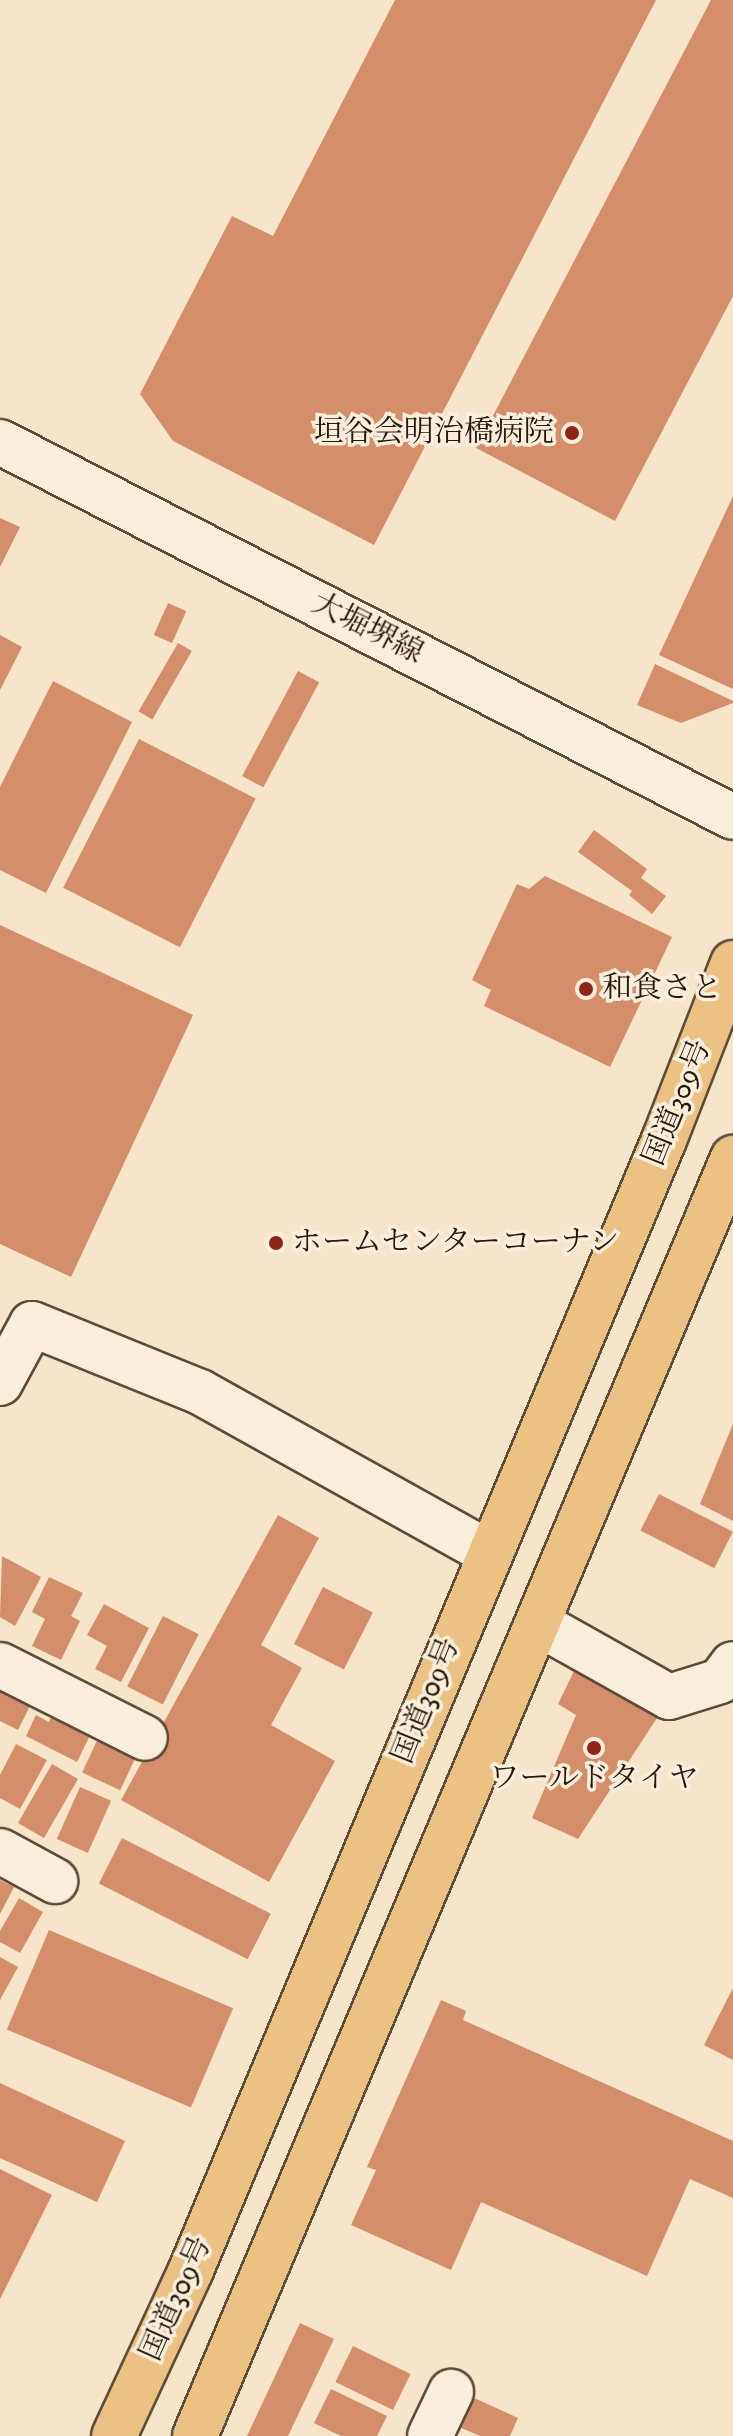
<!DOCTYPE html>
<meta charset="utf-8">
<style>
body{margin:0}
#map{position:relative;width:733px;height:2436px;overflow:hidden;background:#f6e5c9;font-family:"IM FELL DW Pica","Noto Serif JP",serif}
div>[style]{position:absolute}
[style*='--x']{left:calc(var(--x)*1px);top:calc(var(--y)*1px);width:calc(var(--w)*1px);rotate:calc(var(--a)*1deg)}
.building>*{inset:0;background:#d48e6b;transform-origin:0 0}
.roads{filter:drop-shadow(2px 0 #5c4c38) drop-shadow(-2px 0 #5c4c38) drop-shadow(0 2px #5c4c38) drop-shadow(0 -2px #5c4c38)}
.minor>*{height:44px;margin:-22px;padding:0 22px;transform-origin:22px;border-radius:22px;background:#f9eedc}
.secondary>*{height:44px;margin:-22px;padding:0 22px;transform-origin:22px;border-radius:22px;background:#f9eedc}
.trunk>*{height:44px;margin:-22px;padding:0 22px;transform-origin:22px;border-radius:22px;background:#ebc284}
.dots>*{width:22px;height:22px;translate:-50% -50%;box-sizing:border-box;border:4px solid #f9eedc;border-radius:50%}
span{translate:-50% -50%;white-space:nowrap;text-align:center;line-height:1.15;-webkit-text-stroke:7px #f9eedc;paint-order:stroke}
.poi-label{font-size:30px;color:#281907}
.right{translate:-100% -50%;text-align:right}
.left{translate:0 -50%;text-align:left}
.street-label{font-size:30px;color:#281907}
</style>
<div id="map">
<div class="building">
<i style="clip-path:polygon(395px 0,656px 0,374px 545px,173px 441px,140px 394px,232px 216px,273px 236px)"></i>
<i style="clip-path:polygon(711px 0,733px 0,733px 296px,615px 521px,476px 448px)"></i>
<i style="clip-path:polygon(733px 496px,733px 689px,659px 655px)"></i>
<i style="clip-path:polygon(0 518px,20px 527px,0 567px)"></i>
<i style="left:168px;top:603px;width:20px;height:35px;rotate:24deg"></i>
<i style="clip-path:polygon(0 635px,22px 647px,0 690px)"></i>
<i style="left:178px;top:643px;width:16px;height:79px;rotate:30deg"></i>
<i style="clip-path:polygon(655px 664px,733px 701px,733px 703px,681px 723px,637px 705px)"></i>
<i style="left:298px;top:671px;width:24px;height:119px;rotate:28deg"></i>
<i style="clip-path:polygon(53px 681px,132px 722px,46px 893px,0 870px,0 787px)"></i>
<i style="left:139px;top:739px;width:131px;height:167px;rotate:27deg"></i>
<i style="clip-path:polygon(594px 830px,647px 869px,641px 878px,666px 896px,652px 914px,629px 895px,632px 891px,578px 852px)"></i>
<i style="clip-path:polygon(545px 876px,672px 937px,610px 1067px,484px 1006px,491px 990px,472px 980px,517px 884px,529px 889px)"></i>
<i style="clip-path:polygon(0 925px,193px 1015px,71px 1277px,0 1244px)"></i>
<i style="clip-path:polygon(733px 1424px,733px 1521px,700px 1504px)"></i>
<i style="left:659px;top:1494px;width:83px;height:41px;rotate:27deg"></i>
<i style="clip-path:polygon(278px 1515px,319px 1538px,261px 1645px,302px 1668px,271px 1725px,335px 1761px,269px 1882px,121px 1800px)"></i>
<i style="clip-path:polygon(2px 1556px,41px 1577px,15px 1626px,0 1617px)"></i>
<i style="clip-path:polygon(49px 1577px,83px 1593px,71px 1616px,80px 1621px,61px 1660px,32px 1646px,45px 1619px,32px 1612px)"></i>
<i style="left:323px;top:1587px;width:56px;height:64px;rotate:27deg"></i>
<i style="clip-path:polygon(104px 1604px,149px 1628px,121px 1682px,95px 1669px,107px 1646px,87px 1635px)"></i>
<i style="left:163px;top:1616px;width:40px;height:79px;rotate:27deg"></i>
<i style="clip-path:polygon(574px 1671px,659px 1715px,578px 1839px,532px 1818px,576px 1715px,558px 1704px)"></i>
<i style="clip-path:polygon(0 1677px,35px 1696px,18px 1730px,0 1721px)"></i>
<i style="clip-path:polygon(56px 1706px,95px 1725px,77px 1762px,26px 1736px,36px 1715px,49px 1722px)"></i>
<i style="left:102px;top:1730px;width:42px;height:47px;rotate:25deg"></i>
<i style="clip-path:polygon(16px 1744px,47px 1760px,20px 1809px,0 1798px,0 1775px)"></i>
<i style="left:52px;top:1764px;width:30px;height:68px;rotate:30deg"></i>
<i style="left:80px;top:1787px;width:34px;height:57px;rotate:24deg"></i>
<i style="left:122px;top:1838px;width:167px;height:51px;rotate:27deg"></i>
<i style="clip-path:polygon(0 1880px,14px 1887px,0 1914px)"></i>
<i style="clip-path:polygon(19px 1898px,43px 1912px,20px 1953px,0 1942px,0 1931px)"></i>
<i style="left:49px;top:1930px;width:200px;height:108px;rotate:23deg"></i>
<i style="clip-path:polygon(0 1957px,18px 1967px,0 2000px)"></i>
<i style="clip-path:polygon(733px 1988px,733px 2060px,704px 2045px)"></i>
<i style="clip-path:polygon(441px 2000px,466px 2011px,463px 2020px,733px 2141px,733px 2198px,690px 2179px,647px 2276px,481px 2202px,451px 2270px,351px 2225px,376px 2170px,367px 2167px)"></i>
<i style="clip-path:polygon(0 2083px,125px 2141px,97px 2202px,0 2158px)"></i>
<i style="clip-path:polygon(0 2169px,52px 2195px,0 2299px)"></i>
<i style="clip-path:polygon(300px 2323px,334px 2339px,288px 2436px,247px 2436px)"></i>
<i style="left:353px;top:2346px;width:64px;height:40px;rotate:26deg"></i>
<i style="clip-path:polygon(331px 2389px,387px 2416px,377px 2436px,341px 2436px,314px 2423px)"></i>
<i style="clip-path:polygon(472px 2397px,518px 2418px,510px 2436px,480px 2436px,459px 2427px)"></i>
</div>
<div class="roads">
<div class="minor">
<i style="--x:0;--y:1383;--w:67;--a:-61.5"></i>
<i style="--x:32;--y:1324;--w:181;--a:22"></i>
<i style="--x:200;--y:1392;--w:329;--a:29.1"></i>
<i style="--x:539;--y:1624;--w:149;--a:29.3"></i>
<i style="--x:669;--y:1697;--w:53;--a:-17.4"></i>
<i style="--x:720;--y:1681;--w:21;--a:-53"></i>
<i style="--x:0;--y:1665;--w:162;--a:26.7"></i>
<i style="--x:0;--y:1851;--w:63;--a:28.6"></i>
<i style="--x:430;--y:2436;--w:49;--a:-64.5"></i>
</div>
<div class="secondary">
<i style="--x:0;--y:442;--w:823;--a:27.09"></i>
</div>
<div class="trunk">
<i style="--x:114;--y:2436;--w:183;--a:-65.1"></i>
<i style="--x:191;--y:2270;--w:1225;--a:-67.29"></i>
<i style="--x:664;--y:1140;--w:190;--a:-68.7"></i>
<i style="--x:195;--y:2436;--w:1387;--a:-67.17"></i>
</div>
</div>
<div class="dots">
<i style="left:572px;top:433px;background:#8f2418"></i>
<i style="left:586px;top:989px;background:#8f2418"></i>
<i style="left:276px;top:1243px;background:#8f2418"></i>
<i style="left:594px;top:1748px;background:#8f2418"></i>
</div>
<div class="poi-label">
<span class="right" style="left:554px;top:433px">垣谷会明治橋病院</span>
<span class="left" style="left:602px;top:989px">和食さと</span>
<span class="left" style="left:292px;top:1243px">ホームセンターコーナン</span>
<span style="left:594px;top:1779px">ワールドタイヤ</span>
</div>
<div class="street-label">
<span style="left:367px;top:629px;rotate:27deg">大堀堺線</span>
<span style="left:678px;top:1103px;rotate:-68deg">国道309号</span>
<span style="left:427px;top:1701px;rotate:-68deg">国道309号</span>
<span style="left:177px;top:2299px;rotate:-66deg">国道309号</span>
</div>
</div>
